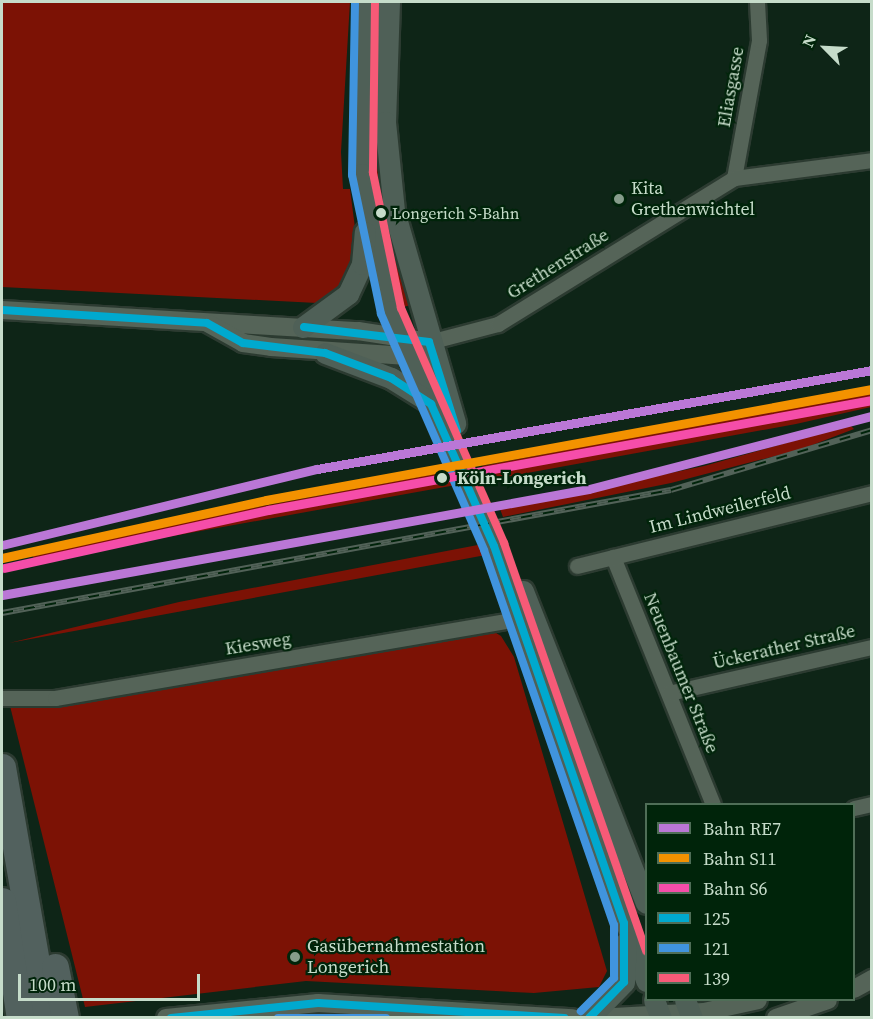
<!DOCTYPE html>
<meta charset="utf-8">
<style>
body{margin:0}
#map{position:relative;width:873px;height:1019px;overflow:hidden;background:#0e2517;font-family:"Source Serif 4",serif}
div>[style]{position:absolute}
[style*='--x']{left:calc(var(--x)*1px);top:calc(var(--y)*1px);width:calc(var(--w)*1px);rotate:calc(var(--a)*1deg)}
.green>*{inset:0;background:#7c1205}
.roads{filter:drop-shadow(2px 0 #2c3b31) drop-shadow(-2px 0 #2c3b31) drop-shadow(0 2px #2c3b31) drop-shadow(0 -2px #2c3b31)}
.minor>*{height:15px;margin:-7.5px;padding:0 7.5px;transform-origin:7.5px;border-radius:7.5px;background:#556458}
.tertiary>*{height:18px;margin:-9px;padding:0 9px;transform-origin:9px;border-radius:9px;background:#556458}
.secondary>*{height:21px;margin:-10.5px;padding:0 10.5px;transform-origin:10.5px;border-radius:10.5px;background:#4f6057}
.motorway>*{height:27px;margin:-13.5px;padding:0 13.5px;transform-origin:13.5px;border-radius:13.5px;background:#52615e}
.rail>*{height:6px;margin-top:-3px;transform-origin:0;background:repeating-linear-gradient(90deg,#00240a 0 11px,#526258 0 22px);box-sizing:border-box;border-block:2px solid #526258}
.bus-1>*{height:8px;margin:-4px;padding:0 4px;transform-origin:4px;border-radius:4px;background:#00a9ce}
.bus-2>*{height:8px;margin:-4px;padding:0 4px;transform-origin:4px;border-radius:4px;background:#4094de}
.bus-3>*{height:8px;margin:-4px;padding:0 4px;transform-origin:4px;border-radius:4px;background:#f75a77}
.rail-1>*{height:9px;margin:-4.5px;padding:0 4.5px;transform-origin:4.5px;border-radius:4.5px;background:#ba77d6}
.rail-2>*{height:9px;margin:-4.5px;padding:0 4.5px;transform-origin:4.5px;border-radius:4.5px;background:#f39200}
.rail-3>*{height:9px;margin:-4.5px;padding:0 4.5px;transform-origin:4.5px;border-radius:4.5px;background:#f54da9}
.dots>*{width:16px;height:16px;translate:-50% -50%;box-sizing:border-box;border:3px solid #00240a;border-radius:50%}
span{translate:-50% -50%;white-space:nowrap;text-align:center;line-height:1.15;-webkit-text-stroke:4.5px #00240a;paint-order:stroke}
.bus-label{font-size:16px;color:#c6dcca}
.left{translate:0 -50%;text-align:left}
.street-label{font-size:18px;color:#c6dcca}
.poi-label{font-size:18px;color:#c6dcca}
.stop-label{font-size:18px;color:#c6dcca;font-weight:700}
.frame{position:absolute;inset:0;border:3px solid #c6dcca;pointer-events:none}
.legend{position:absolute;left:645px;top:803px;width:210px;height:198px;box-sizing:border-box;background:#00240a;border:2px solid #4f6e57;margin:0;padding:8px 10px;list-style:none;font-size:18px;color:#c6dcca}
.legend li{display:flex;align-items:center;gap:12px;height:30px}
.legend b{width:30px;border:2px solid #4f6e57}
.north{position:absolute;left:795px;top:18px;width:60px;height:60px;-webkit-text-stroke:4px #00240a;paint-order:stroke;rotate:294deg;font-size:16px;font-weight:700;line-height:24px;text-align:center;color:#c6dcca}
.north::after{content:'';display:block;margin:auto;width:21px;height:27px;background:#c6dcca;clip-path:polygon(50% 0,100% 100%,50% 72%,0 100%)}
.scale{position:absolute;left:18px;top:974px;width:182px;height:27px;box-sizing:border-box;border:3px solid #c6dcca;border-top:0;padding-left:8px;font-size:18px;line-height:21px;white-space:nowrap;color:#c6dcca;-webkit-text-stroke:4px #00240a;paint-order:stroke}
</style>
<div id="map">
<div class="green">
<i style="clip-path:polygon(2px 2px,350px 2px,341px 152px,343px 189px,350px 189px,358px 251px,336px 290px,317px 303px,2px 287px)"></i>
<i style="clip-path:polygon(372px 2px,381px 2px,380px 174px,410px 305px,404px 307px,369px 173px)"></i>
<i style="clip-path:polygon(871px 391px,871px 407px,796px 424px,489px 480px,482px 466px)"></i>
<i style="clip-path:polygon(850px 425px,854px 429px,802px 449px,671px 483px,503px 517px,500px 509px,704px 466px)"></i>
<i style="clip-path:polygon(450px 471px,456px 485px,34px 561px,33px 556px,162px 525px)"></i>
<i style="clip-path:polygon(483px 544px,486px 555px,9px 643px,179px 602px)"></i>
<i style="clip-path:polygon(488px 628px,501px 636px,514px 657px,607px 971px,599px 987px,534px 993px,306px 981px,85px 1007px,10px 706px)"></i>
</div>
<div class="roads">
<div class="minor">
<i style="--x:734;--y:178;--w:140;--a:-79.7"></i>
<i style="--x:759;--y:40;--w:38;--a:-93"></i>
<i style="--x:429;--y:342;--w:71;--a:-14.6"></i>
<i style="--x:498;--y:324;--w:278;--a:-31.7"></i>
<i style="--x:734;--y:178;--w:139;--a:-7.4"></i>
<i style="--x:613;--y:557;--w:266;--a:68"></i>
<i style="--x:577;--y:566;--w:304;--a:-13.9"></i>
<i style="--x:669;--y:693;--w:208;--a:-12.8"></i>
<i style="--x:2;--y:698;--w:53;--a:0"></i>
<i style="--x:55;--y:698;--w:471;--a:-9.7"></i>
<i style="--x:854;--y:808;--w:18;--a:-13"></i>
</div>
<div class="tertiary">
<i style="--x:2;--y:310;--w:357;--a:3.4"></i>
<i style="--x:358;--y:331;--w:72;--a:8.8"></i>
<i style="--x:209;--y:324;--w:39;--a:29"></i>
<i style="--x:243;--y:343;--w:28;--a:8"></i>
<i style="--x:271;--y:347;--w:137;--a:3.8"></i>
<i style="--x:408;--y:356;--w:14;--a:-36"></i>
<i style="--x:854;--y:989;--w:21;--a:-29"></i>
<i style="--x:166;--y:1018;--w:153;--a:-5.6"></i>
<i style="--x:318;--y:1003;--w:255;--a:3.4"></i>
<i style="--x:595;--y:1018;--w:109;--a:-3.2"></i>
<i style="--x:704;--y:1012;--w:55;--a:-12.5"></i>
<i style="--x:776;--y:1018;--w:55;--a:-19.1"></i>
</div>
<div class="secondary">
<i style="--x:365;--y:2;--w:172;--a:91"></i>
<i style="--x:362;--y:174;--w:140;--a:78"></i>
<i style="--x:391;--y:311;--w:257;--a:66.3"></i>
<i style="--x:494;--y:546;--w:461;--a:70.7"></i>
<i style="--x:389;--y:2;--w:120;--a:91.9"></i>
<i style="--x:385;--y:122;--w:89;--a:84.2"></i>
<i style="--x:394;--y:211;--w:221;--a:73.9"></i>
<i style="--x:303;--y:327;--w:56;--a:-36.3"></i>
<i style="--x:348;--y:294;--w:33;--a:-65"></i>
<i style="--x:362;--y:264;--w:32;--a:-85"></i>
<i style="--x:325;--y:353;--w:71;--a:20.7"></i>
<i style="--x:391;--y:378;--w:47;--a:32"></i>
<i style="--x:523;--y:591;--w:335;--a:68.5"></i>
<i style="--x:654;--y:1000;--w:19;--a:69"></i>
<i style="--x:685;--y:1000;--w:19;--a:69"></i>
<i style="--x:589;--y:1018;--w:50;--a:-45.8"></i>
<i style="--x:624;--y:982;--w:40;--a:-87.1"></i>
</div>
<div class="motorway">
<i style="--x:2;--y:767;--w:255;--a:80.1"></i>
<i style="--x:2;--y:901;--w:118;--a:81.3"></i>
<i style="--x:55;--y:967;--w:52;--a:78.9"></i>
</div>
</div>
<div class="rail">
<i style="--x:2;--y:613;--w:680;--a:-10.42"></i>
<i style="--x:671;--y:490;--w:210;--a:-16.6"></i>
</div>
<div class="bus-1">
<i style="--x:2;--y:310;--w:205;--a:3.6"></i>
<i style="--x:207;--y:323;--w:41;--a:29.1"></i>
<i style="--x:243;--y:343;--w:83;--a:7"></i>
<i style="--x:325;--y:353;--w:71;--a:20.7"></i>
<i style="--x:391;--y:378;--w:48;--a:33"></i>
<i style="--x:431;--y:404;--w:155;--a:66.1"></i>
<i style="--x:494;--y:546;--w:399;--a:71"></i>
<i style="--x:624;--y:923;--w:59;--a:90"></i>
<i style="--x:624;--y:982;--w:50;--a:134.2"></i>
<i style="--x:304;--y:327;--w:126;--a:6.8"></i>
<i style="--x:429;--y:342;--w:93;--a:72.5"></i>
<i style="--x:171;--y:1018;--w:148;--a:-5.8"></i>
<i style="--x:318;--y:1003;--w:247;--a:3.5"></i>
</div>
<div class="bus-2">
<i style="--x:355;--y:2;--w:173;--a:91"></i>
<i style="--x:352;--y:175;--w:142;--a:78.2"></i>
<i style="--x:381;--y:314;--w:257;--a:66.4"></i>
<i style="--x:484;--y:550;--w:397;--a:70.9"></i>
<i style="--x:614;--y:925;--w:53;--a:90"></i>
<i style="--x:614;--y:978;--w:47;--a:135"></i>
<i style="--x:278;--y:1018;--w:108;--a:0"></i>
</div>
<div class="bus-3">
<i style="--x:375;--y:2;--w:171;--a:90.7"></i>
<i style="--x:373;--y:173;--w:138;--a:78.3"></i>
<i style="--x:401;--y:308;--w:257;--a:66.3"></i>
<i style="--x:504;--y:543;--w:432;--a:70.8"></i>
</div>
<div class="rail-1">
<i style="--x:2;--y:545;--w:324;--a:-13.6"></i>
<i style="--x:317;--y:469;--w:564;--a:-10.11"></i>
<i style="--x:2;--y:595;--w:596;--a:-10.24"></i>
<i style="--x:589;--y:489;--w:292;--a:-14.5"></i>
</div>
<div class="rail-2">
<i style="--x:2;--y:558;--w:270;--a:-12.4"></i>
<i style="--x:266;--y:500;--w:616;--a:-10.38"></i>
</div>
<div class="rail-3">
<i style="--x:4;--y:568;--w:270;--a:-12.4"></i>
<i style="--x:268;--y:510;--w:614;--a:-10.32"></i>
</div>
<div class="dots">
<i style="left:619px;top:199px;background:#869c8b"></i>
<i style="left:381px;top:213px;background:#c6dcca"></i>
<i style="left:442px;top:478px;background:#c6dcca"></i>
<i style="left:295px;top:957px;background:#869c8b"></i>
</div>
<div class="bus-label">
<span class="left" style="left:392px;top:213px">Longerich S-Bahn</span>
</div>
<div class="street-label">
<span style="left:731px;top:87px;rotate:-80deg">Eliasgasse</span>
<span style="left:558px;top:264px;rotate:-32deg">Grethenstraße</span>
<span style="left:720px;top:510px;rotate:-14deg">Im Lindweilerfeld</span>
<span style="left:258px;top:644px;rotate:-9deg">Kiesweg</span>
<span style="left:784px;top:647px;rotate:-13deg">Ückerather Straße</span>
<span style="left:681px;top:673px;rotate:68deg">Neuenbaumer Straße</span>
</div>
<div class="poi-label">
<span class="left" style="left:631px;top:199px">Kita<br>Grethenwichtel</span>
<span class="left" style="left:307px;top:957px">Gasübernahmestation<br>Longerich</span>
</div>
<div class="stop-label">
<span class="left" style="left:457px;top:478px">Köln-Longerich</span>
</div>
<div class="frame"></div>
<ul class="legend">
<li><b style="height:8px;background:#ba77d6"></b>Bahn RE7</li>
<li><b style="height:8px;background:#f39200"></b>Bahn S11</li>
<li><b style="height:8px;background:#f54da9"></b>Bahn S6</li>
<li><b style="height:8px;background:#00a9ce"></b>125</li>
<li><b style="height:8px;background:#4094de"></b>121</li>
<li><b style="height:8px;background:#f75a77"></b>139</li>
</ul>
<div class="north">N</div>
<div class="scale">100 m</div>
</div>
